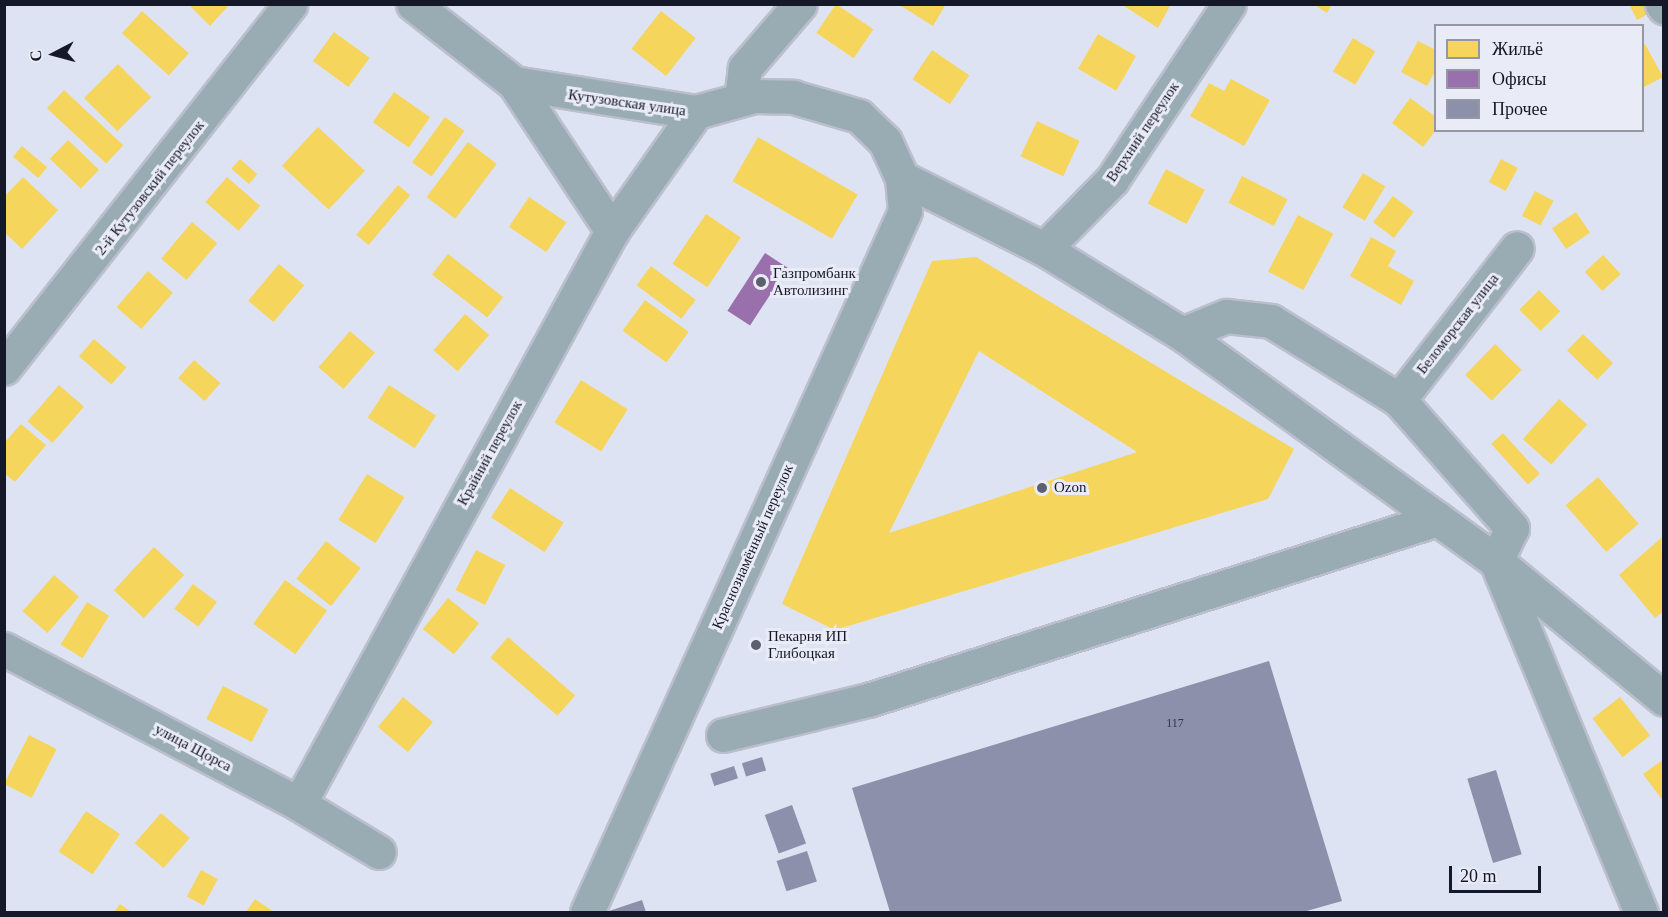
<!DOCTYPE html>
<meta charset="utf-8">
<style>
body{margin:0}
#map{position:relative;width:1668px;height:917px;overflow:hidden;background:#dee3f3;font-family:"Times New Roman",serif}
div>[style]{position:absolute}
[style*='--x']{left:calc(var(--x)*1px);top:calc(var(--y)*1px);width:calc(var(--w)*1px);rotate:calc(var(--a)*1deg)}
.homes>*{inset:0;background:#f6d55c;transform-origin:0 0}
.offices>*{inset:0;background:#9970ab;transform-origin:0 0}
.building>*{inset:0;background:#8d90ab;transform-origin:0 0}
.roads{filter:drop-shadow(2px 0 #bbbfcd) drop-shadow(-2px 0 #bbbfcd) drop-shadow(0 2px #bbbfcd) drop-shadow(0 -2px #bbbfcd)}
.minor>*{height:33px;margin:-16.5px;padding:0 16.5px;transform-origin:16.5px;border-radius:16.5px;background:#99acb3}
.dots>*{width:16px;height:16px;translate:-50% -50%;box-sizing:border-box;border:3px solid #e9ecf6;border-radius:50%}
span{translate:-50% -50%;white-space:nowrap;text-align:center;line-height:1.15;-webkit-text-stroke:6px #e9ecf6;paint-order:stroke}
.number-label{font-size:12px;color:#323649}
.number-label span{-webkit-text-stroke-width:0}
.street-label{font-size:15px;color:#141828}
.poi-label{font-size:15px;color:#141828}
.left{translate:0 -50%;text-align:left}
.frame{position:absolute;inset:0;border:6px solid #141828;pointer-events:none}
.legend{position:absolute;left:1434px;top:24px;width:210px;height:108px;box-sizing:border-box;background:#e9ecf6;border:2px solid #9497a4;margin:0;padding:8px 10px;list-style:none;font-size:18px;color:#141828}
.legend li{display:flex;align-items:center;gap:12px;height:30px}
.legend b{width:30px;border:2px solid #9497a4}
.north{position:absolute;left:24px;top:24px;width:60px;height:60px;-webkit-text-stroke:4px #e9ecf6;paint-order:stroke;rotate:264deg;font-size:16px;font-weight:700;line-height:24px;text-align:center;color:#141828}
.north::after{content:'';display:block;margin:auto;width:21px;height:27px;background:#141828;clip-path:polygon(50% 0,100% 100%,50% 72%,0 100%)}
.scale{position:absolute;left:1449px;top:866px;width:92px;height:27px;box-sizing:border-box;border:3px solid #141828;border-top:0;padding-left:8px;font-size:18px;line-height:21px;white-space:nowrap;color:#141828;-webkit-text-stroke:4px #e9ecf6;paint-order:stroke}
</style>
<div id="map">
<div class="homes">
<i style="clip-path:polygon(188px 4px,230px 4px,210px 26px)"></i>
<i style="left:836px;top:4px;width:45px;height:35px;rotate:34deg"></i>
<i style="clip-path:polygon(898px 4px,946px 4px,933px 26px)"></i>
<i style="clip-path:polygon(1121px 4px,1171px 4px,1158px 28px)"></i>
<i style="clip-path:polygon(1313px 4px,1332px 4px,1327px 13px)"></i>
<i style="clip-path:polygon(1629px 4px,1648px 4px,1652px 12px,1637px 20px)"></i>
<i style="left:142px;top:11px;width:63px;height:30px;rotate:42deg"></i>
<i style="left:661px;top:11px;width:44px;height:48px;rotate:38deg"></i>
<i style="left:334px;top:32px;width:44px;height:36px;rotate:36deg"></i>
<i style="left:1098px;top:34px;width:44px;height:40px;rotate:30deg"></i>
<i style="left:1353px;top:38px;width:26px;height:39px;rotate:31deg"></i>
<i style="clip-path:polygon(1418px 41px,1436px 50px,1436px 70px,1427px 86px,1401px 72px)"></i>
<i style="clip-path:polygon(1645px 44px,1663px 77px,1642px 88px,1642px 46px)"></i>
<i style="left:932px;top:50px;width:45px;height:35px;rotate:34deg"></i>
<i style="left:118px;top:64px;width:47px;height:48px;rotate:45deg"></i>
<i style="clip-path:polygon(1231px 79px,1270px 100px,1244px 146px,1190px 116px,1209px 83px,1224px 91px)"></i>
<i style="left:64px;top:90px;width:81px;height:25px;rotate:43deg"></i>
<i style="left:394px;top:92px;width:44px;height:37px;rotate:35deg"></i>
<i style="clip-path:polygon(1410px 98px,1436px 117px,1436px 130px,1423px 147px,1392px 123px)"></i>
<i style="left:445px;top:117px;width:24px;height:56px;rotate:36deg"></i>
<i style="left:1037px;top:121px;width:47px;height:39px;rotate:25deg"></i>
<i style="left:318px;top:127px;width:64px;height:53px;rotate:43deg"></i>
<i style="left:758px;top:137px;width:115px;height:51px;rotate:30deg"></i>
<i style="left:68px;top:140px;width:43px;height:26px;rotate:44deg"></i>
<i style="left:468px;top:142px;width:36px;height:69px;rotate:37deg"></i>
<i style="left:22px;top:146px;width:33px;height:14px;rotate:40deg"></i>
<i style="left:240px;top:159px;width:23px;height:13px;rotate:41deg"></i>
<i style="left:1501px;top:159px;width:19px;height:26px;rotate:28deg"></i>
<i style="left:1166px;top:169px;width:44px;height:39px;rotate:28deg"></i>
<i style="left:1363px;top:173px;width:26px;height:40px;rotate:31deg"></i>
<i style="left:1242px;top:176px;width:51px;height:30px;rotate:27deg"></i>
<i style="clip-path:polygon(23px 177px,58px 210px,22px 249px,4px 232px,4px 197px)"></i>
<i style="left:227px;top:177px;width:44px;height:33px;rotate:41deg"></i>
<i style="left:398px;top:185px;width:16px;height:65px;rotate:40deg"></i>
<i style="left:1535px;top:191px;width:21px;height:28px;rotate:28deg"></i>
<i style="left:1393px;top:196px;width:26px;height:33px;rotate:37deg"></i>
<i style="left:529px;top:197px;width:45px;height:36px;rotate:34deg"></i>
<i style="left:1576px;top:212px;width:25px;height:29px;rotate:56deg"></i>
<i style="left:706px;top:214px;width:42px;height:60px;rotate:34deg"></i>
<i style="left:1298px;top:215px;width:40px;height:64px;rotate:28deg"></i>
<i style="left:192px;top:222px;width:33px;height:48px;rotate:40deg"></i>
<i style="clip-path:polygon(1371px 237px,1396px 251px,1388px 266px,1414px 281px,1401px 305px,1350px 276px)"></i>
<i style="left:448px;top:254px;width:70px;height:26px;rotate:38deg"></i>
<i style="left:1603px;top:255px;width:26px;height:25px;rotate:47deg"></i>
<i style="clip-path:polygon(evenodd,976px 257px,1294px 449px,1268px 499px,835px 630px,782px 604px,932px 261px,976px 257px,979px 351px,1137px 452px,889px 533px,979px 351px)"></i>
<i style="left:279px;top:264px;width:33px;height:48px;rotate:40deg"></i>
<i style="left:651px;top:266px;width:56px;height:24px;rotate:37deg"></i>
<i style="left:148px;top:271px;width:33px;height:48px;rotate:41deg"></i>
<i style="left:1539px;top:290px;width:30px;height:28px;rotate:45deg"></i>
<i style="left:645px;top:300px;width:54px;height:38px;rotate:36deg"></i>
<i style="left:465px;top:314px;width:32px;height:48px;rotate:41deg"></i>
<i style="left:350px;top:331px;width:33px;height:48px;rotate:41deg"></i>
<i style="left:1583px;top:334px;width:42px;height:23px;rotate:44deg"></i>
<i style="left:94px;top:339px;width:43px;height:23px;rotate:41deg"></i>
<i style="left:1495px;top:344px;width:37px;height:43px;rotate:44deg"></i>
<i style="left:194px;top:360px;width:35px;height:24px;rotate:41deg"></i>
<i style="left:581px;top:380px;width:55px;height:50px;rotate:32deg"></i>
<i style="left:59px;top:385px;width:33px;height:48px;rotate:41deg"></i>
<i style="left:389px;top:385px;width:56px;height:39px;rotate:33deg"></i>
<i style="left:1559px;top:399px;width:38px;height:54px;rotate:42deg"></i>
<i style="clip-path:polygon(21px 424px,46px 445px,15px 482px,4px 473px,4px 443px)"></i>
<i style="left:1503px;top:433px;width:55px;height:16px;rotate:48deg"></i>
<i style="left:367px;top:474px;width:44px;height:54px;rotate:32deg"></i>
<i style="left:1598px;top:477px;width:62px;height:43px;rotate:49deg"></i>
<i style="left:510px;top:488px;width:64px;height:35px;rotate:33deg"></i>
<i style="clip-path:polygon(1661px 538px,1664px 611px,1655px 618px,1619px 575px)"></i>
<i style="left:326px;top:541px;width:44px;height:48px;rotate:38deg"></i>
<i style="left:154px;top:547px;width:41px;height:59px;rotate:43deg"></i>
<i style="left:476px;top:550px;width:33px;height:45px;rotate:27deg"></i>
<i style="left:54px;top:575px;width:33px;height:48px;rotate:41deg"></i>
<i style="left:285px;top:580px;width:52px;height:54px;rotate:36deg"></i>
<i style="left:193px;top:584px;width:30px;height:31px;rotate:37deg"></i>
<i style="left:448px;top:598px;width:40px;height:40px;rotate:39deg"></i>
<i style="left:87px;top:602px;width:26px;height:50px;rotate:32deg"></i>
<i style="left:508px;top:637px;width:89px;height:27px;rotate:41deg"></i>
<i style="left:223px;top:686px;width:51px;height:37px;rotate:27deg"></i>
<i style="left:403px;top:697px;width:39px;height:39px;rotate:40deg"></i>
<i style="left:1620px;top:697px;width:49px;height:35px;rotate:52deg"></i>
<i style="left:29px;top:735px;width:31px;height:55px;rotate:27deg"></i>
<i style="clip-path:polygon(1664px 759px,1664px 802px,1643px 774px)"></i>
<i style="left:86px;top:811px;width:41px;height:49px;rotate:34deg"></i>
<i style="left:161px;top:813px;width:38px;height:40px;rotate:41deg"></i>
<i style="left:201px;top:870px;width:19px;height:30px;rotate:28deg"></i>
<i style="clip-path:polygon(255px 899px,274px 912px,246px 912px)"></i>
<i style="clip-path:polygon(120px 904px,131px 912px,114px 912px)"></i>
</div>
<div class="offices">
<i style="left:765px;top:253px;width:27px;height:69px;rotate:33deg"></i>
</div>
<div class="building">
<i style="clip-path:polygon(1269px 661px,1342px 901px,1303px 912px,890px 912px,852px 788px)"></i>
<i style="left:762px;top:757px;width:14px;height:21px;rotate:73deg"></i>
<i style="left:734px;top:766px;width:13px;height:25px;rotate:72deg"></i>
<i style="left:1496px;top:770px;width:88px;height:30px;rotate:73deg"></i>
<i style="left:792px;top:805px;width:41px;height:29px;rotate:70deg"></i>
<i style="left:807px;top:851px;width:32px;height:32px;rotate:72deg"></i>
<i style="clip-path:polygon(642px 900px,646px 912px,606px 912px)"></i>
</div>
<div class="roads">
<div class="minor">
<i style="--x:413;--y:4;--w:128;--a:38"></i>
<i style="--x:514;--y:83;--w:184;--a:9.1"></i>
<i style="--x:696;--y:112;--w:60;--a:-15.4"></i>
<i style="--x:754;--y:96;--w:39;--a:1"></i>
<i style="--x:793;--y:97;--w:69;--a:16.1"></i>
<i style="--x:859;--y:116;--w:36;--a:44"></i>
<i style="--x:885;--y:141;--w:41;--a:65.3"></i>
<i style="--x:902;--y:178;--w:33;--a:85"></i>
<i style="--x:905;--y:211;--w:770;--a:114.4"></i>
<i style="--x:1662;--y:4;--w:4;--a:56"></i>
<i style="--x:514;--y:83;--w:178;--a:56.5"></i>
<i style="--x:741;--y:99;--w:31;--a:-83"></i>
<i style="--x:745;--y:68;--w:84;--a:-49.3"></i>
<i style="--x:902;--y:178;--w:159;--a:26.6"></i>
<i style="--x:1044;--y:249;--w:162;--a:31.6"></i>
<i style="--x:1182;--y:334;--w:387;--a:35.9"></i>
<i style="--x:1496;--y:561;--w:380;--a:67.6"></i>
<i style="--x:1044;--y:249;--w:97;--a:-45.4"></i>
<i style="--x:1112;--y:180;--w:211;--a:-56.4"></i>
<i style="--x:1182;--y:334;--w:48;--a:-22.2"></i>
<i style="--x:1226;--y:316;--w:45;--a:6.3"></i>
<i style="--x:1271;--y:321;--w:150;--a:31.7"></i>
<i style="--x:1399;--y:400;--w:171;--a:48.6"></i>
<i style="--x:1512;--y:528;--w:37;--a:116"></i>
<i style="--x:1496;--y:561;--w:217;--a:39.4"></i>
<i style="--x:4;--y:368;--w:463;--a:-51.8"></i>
<i style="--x:1399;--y:400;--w:192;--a:-52.2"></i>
<i style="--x:4;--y:649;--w:333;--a:27.7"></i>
<i style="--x:299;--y:804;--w:93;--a:31"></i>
<i style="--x:723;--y:735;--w:149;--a:-13.6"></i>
<i style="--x:868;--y:700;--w:598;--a:-17.62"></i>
<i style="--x:299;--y:804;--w:653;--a:-61.35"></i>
<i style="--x:612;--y:231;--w:146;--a:-54.8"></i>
</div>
</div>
<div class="dots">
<i style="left:761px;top:282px;background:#5b5f6f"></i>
<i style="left:1042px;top:488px;background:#5b5f6f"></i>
<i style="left:756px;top:645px;background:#5b5f6f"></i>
</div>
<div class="number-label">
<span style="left:1175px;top:724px">117</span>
</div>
<div class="street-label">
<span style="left:627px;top:103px;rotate:8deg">Кутузовская улица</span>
<span style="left:1143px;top:132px;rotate:-56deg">Верхний переулок</span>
<span style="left:150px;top:188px;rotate:-52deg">2-й Кутузовский переулок</span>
<span style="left:1458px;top:324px;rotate:-52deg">Беломорская улица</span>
<span style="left:490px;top:453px;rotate:-61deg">Крайний переулок</span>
<span style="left:753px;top:547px;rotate:-66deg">Краснознамённый переулок</span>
<span style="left:193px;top:748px;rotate:28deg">улица Щорса</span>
</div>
<div class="poi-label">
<span class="left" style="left:773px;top:282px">Газпромбанк<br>Автолизинг</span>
<span class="left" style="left:1054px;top:488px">Ozon</span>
<span class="left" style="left:768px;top:645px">Пекарня ИП<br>Глибоцкая</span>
</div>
<div class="frame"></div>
<ul class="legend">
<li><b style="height:16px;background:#f6d55c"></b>Жильё</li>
<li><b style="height:16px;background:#9970ab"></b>Офисы</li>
<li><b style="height:16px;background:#8d90ab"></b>Прочее</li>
</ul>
<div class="north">С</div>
<div class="scale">20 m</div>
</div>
